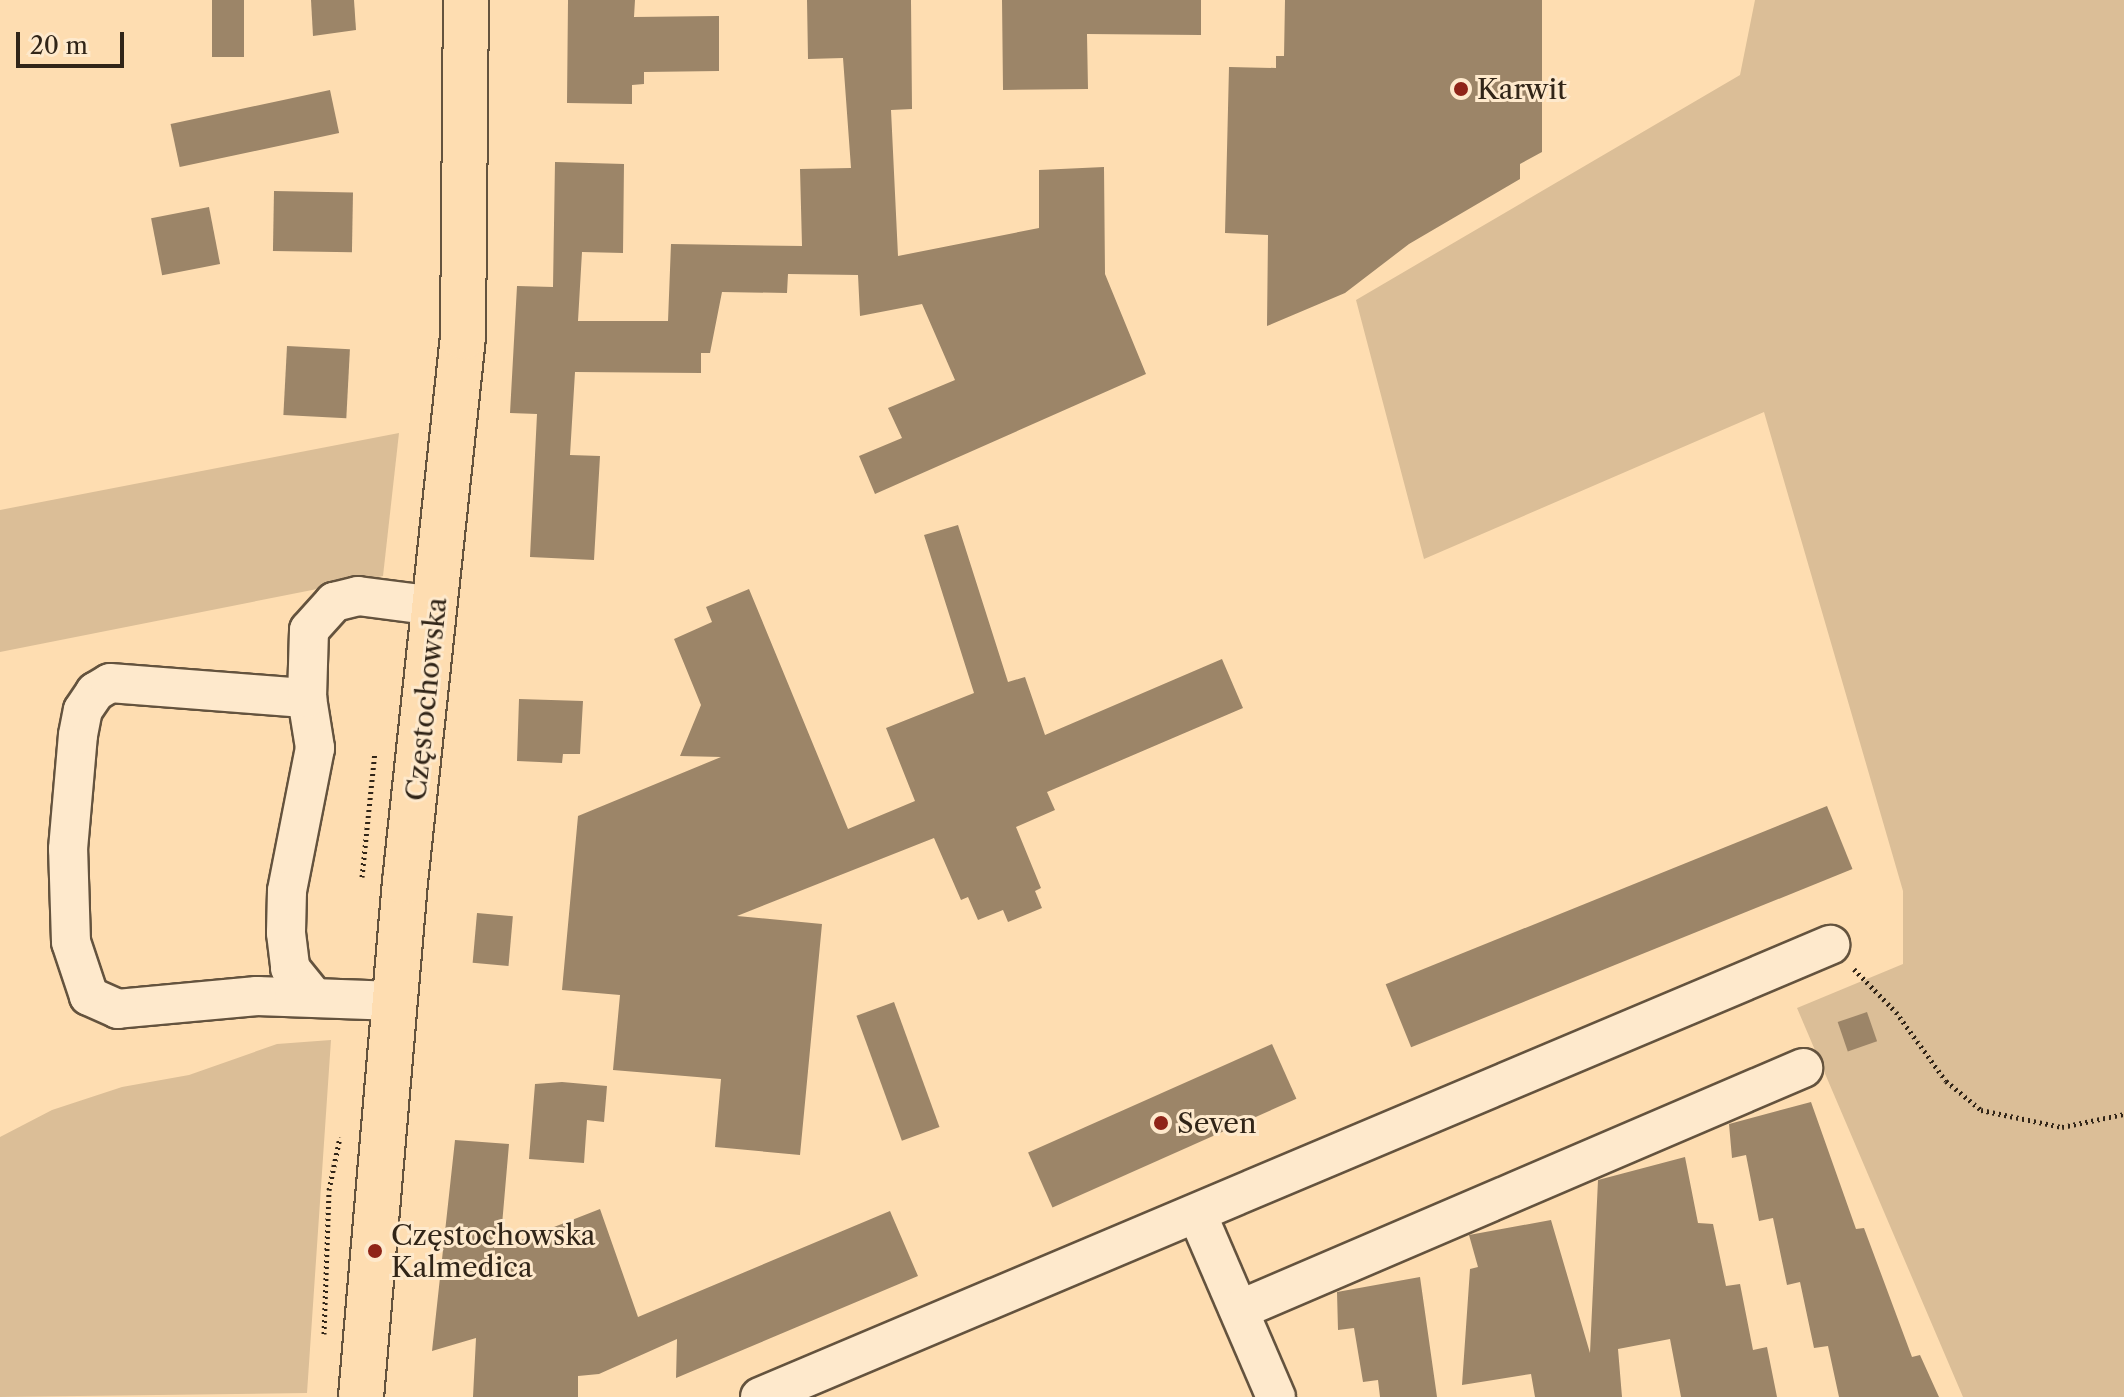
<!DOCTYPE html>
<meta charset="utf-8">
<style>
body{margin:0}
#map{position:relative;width:2124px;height:1397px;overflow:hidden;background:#feddb1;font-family:"Libre Caslon Text",serif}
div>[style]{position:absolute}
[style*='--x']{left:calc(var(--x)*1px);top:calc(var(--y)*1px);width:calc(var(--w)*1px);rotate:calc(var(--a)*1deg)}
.green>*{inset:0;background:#dbbe97}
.building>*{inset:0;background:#9c8568;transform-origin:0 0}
.path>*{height:5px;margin-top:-2.5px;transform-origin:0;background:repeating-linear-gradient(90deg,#312518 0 2px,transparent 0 6px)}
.roads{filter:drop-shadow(2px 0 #64533e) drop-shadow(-2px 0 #64533e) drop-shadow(0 2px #64533e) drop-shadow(0 -2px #64533e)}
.minor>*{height:38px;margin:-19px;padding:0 19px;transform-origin:19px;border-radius:19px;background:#fee9cc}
.major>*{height:44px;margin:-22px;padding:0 22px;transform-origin:22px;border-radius:22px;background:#feddb1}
.dots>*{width:22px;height:22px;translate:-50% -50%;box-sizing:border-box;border:4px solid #fee9cc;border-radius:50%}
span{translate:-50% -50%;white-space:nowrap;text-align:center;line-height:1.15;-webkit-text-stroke:6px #fee9cc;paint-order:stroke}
.poi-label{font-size:28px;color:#312518}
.left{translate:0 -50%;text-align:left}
.street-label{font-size:28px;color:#312518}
.scale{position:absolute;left:16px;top:32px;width:108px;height:36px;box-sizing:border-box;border:4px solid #312518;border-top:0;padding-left:10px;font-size:24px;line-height:28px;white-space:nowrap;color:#312518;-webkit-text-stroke:6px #fee9cc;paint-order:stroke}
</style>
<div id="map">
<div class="green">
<i style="clip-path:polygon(1755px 0,2124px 0,2124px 1397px,1963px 1397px,1797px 1008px,1903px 964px,1903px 891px,1764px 412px,1424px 559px,1356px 300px,1740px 75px)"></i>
<i style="clip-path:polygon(399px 433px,383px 576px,0 652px,0 510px)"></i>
<i style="clip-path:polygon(331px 1040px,307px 1393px,0 1397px,0 1137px,52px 1110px,122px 1087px,189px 1075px,277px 1044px)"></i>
</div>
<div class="building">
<i style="left:212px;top:0;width:32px;height:57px"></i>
<i style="clip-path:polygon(311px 0,354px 0,356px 30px,313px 36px)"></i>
<i style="clip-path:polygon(568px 0,635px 0,634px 17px,719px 16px,719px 71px,644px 72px,644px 84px,632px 85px,632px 104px,567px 103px)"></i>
<i style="clip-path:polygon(807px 0,911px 0,912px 109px,891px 110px,898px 256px,1039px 228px,1039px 170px,1104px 167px,1105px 274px,1146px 374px,875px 494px,859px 456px,902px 438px,888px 408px,955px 380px,922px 304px,860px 316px,858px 275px,788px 274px,787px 293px,722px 292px,710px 353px,701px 353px,701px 373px,575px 372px,570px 455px,600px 456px,594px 560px,530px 557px,537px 414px,510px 413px,517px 286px,553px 287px,555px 162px,624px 164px,623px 253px,582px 252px,578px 321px,668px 321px,671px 244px,802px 246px,800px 169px,851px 168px,843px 58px,808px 59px)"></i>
<i style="clip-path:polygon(1002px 0,1201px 0,1201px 35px,1087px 34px,1088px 89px,1003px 90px)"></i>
<i style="clip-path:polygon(1285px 0,1542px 0,1542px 152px,1520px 164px,1520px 179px,1409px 244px,1345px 293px,1267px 326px,1268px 235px,1225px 233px,1229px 67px,1276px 68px,1276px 56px,1284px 56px)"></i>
<i style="left:330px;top:90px;width:44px;height:163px;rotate:78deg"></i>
<i style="left:274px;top:191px;width:79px;height:60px;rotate:1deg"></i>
<i style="left:209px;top:207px;width:58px;height:59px;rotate:79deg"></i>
<i style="left:287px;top:346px;width:63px;height:69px;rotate:3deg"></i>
<i style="clip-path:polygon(958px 525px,1008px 682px,1025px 677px,1045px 735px,1222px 659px,1243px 708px,1047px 792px,1055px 810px,1016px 827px,1041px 888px,1035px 891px,1042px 908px,1008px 922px,1003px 910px,978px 920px,968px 897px,961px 900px,934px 838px,737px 916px,822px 924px,800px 1155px,715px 1147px,721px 1079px,613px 1070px,620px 995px,562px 990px,578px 816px,721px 757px,680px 756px,701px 705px,674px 639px,712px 622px,706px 607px,749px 589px,848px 829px,915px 801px,886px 728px,974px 693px,924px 535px)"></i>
<i style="clip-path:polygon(519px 699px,583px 701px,580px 754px,563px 754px,562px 763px,517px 761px)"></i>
<i style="left:1827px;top:806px;width:68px;height:476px;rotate:68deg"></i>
<i style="left:477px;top:913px;width:36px;height:50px;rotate:5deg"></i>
<i style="left:894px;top:1002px;width:133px;height:40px;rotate:70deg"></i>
<i style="left:1867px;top:1012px;width:31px;height:31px;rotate:71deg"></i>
<i style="left:1272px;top:1044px;width:60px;height:267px;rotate:66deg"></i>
<i style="clip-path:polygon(562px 1082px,607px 1086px,604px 1122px,587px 1120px,584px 1163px,529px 1159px,535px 1084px)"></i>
<i style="clip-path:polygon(1811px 1102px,1856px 1229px,1864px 1228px,1912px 1357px,1920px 1355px,1939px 1397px,1839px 1397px,1828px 1346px,1814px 1348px,1800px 1282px,1787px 1285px,1773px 1218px,1759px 1221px,1746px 1155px,1732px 1158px,1729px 1124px)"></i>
<i style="clip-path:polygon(455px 1140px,509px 1144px,500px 1248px,600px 1209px,638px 1317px,890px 1211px,918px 1276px,676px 1378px,677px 1339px,599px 1374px,578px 1376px,578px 1397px,473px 1397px,476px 1338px,432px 1351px)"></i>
<i style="clip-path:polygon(1685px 1157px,1698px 1223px,1713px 1224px,1726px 1286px,1740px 1284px,1753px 1350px,1767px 1347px,1777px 1397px,1681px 1397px,1670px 1339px,1618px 1349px,1622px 1397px,1535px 1397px,1531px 1374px,1462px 1385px,1470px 1269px,1478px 1267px,1469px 1235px,1551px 1220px,1590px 1353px,1598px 1180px)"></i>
<i style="clip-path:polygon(1420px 1277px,1437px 1397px,1380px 1397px,1378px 1380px,1363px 1382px,1354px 1328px,1338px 1330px,1337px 1292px)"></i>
</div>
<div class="path">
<i style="--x:362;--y:877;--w:126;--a:-84.1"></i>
<i style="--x:1854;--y:969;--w:60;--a:45.7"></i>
<i style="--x:1896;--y:1012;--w:85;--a:54.1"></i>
<i style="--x:1946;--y:1081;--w:45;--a:39.6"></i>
<i style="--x:1981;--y:1110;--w:83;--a:11.9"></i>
<i style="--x:2062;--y:1127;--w:63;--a:-11.8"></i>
<i style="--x:324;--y:1334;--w:144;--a:-88"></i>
<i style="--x:329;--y:1190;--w:54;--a:-78.3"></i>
</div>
<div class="roads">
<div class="minor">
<i style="--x:307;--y:698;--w:51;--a:80.9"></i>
<i style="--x:315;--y:748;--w:146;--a:101.1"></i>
<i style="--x:287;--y:891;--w:42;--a:91.4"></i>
<i style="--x:286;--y:933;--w:35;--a:83"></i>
<i style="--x:290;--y:968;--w:38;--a:51"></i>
<i style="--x:396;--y:1001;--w:139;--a:-177.9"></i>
<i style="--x:257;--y:996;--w:140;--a:174.7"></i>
<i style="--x:118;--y:1009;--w:32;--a:-156"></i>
<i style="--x:89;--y:996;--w:57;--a:-108.4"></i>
<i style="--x:71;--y:942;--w:93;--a:-91.8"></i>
<i style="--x:68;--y:849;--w:114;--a:-85"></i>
<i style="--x:78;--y:735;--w:25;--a:-79"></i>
<i style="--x:83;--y:710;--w:22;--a:-56"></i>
<i style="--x:95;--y:692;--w:17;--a:-31"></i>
<i style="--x:110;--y:683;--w:198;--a:4.4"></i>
<i style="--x:307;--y:698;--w:68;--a:-88.3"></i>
<i style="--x:309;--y:630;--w:38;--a:-48"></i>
<i style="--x:334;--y:602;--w:25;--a:-14"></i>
<i style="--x:358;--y:596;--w:79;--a:7.3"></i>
<i style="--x:1198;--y:1216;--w:197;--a:66.7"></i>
<i style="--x:1239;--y:1310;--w:614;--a:-23.22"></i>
<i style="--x:760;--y:1397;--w:1162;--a:-22.9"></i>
</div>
<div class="major">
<i style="--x:361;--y:1397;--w:517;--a:-85.12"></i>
<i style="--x:405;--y:882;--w:548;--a:-83.93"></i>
<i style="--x:463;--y:337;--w:337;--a:-89.5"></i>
</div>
</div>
<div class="dots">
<i style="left:1461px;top:89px;background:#8f2418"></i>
<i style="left:1161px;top:1123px;background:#8f2418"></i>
<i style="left:375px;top:1251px;background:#8f2418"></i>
</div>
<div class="poi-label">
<span class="left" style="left:1477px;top:89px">Karwit</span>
<span class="left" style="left:1177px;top:1123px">Seven</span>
<span class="left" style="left:391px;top:1251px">Częstochowska<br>Kalmedica</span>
</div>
<div class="street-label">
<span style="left:426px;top:699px;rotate:-84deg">Częstochowska</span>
</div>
<div class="scale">20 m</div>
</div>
